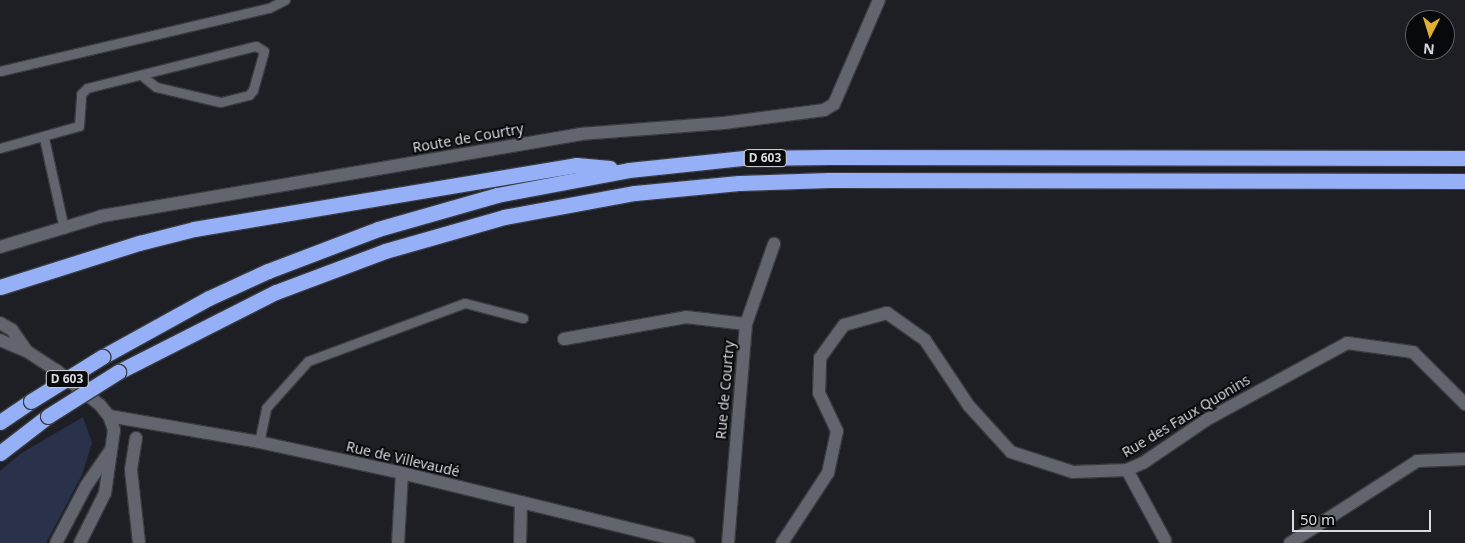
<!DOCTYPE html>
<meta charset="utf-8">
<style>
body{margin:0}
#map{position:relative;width:1465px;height:543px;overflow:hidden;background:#1d1f25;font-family:"Noto Sans",sans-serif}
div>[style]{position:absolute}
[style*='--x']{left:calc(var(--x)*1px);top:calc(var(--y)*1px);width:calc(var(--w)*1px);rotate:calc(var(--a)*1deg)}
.green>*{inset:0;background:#29324a}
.roads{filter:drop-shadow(1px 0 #393b40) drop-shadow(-1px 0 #393b40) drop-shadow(0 1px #393b40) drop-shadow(0 -1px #393b40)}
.lane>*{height:9px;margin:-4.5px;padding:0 4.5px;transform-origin:4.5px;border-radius:4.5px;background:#62656d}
.street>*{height:12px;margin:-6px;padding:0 6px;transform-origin:6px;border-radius:6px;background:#62656d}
.secondary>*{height:12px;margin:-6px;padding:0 6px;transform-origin:6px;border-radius:6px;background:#62656d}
.highway>*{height:15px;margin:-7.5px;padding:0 7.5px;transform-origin:7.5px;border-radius:7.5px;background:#95b0f7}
.bridges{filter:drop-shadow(1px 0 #393b40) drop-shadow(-1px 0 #393b40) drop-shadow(0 1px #393b40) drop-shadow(0 -1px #393b40)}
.highway-bridge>*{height:15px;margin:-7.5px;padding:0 7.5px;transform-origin:7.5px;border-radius:7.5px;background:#95b0f7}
span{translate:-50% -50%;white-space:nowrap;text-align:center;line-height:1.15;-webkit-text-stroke:4px #08090c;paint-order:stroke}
.shield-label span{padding:1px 4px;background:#08090c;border:1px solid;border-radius:4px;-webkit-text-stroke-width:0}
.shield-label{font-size:12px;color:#d8dade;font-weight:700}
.street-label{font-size:14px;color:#d8dade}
.north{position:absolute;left:1405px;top:10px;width:50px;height:50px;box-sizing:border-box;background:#08090c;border:1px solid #5b5d60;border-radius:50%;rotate:185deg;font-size:14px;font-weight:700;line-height:20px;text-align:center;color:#d8dade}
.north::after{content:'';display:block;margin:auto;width:18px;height:22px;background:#deb133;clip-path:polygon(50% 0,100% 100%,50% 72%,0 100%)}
.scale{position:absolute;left:1292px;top:510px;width:139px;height:22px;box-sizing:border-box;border:2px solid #d8dade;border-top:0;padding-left:6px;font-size:15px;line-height:18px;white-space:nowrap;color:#d8dade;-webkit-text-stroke:4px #08090c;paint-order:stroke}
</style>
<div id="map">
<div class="green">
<i style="clip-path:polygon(83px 417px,92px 443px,82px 475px,46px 543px,0 543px,0 471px,20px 454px)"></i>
</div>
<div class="roads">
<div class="lane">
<i style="--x:0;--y:71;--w:276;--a:-13.2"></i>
<i style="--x:269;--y:8;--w:18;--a:-27"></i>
<i style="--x:44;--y:138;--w:93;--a:77.6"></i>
<i style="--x:0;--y:148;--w:82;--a:-15.6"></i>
<i style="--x:79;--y:126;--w:32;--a:-86"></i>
<i style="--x:81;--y:94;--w:8;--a:-45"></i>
<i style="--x:87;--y:88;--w:174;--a:-14"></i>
<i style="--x:256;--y:46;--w:9;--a:32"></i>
<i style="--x:264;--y:51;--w:41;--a:105.8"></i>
<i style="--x:253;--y:90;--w:6;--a:129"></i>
<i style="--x:249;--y:95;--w:30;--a:166"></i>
<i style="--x:220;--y:102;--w:66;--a:-166.8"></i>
<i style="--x:156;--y:87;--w:19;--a:-141"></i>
<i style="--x:259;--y:442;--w:35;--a:-78"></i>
<i style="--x:266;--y:408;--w:63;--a:-48.2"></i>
<i style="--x:308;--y:361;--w:167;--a:-20.3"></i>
<i style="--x:465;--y:303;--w:60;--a:14.5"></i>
</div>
<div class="street">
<i style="--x:0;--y:247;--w:107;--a:-16.9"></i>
<i style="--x:102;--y:216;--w:485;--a:-9.7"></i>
<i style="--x:580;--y:134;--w:144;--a:-4.4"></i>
<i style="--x:724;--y:123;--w:101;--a:-7.4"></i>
<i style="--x:824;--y:110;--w:12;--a:-31"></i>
<i style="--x:834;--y:104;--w:113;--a:-66.6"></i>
<i style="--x:564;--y:339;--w:124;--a:-10.2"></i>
<i style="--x:686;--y:317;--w:60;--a:6.7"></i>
<i style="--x:136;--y:438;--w:32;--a:99"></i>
<i style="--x:131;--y:470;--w:73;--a:83.7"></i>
<i style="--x:1127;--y:470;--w:80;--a:61.5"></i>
<i style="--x:398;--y:543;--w:70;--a:-86.7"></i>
<i style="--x:520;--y:543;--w:41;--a:-88.6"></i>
<i style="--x:728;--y:543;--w:220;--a:-85.3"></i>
<i style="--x:746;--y:324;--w:85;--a:-70.7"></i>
<i style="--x:782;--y:543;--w:84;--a:-56.7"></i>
<i style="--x:828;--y:473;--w:43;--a:-77.9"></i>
<i style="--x:837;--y:431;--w:42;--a:-115.3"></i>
<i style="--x:819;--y:393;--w:35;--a:-88"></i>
<i style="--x:820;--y:358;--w:41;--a:-54"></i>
<i style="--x:844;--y:325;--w:45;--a:-15.6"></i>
<i style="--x:887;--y:313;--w:47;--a:35.4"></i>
<i style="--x:925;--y:340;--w:79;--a:56.3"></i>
<i style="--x:969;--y:406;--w:62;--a:47.6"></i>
<i style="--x:1011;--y:452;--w:65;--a:17.9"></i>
<i style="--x:1073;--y:472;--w:54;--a:-2.1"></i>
<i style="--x:1127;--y:470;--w:17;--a:-24"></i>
<i style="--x:1143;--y:463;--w:76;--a:-34.3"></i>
<i style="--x:1206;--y:420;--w:161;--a:-28.6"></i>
<i style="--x:1347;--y:343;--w:67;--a:7.8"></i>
<i style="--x:1413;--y:352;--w:74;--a:45"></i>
<i style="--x:1290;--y:543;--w:151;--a:-32.8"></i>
<i style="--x:1417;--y:461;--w:48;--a:-2.4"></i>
</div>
<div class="secondary">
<i style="--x:0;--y:323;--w:14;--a:30"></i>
<i style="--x:12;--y:330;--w:24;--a:55"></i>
<i style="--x:0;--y:340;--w:30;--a:23"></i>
<i style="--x:28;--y:352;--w:33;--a:33"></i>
<i style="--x:56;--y:370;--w:56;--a:38.5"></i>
<i style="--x:100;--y:405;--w:14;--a:51"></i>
<i style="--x:109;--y:416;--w:15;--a:70"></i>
<i style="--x:114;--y:430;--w:64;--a:98.1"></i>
<i style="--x:105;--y:493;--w:56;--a:116.6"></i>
<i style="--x:109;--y:416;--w:152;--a:9.8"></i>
<i style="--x:259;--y:442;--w:146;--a:12.2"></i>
<i style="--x:402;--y:473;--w:295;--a:13.7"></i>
<i style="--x:56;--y:543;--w:64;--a:-62.2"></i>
<i style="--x:86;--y:486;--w:42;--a:-55.6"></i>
</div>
<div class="highway">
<i style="--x:0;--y:287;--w:146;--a:-17.6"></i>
<i style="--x:139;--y:243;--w:57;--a:-14.3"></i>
<i style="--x:194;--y:229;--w:387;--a:-9.5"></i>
<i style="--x:576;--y:165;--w:34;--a:5"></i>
<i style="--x:102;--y:357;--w:122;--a:-28.9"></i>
<i style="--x:209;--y:298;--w:65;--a:-24.6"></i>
<i style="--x:268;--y:271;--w:118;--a:-20.9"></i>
<i style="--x:378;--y:229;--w:124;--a:-15.9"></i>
<i style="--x:497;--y:195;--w:134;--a:-10.7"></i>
<i style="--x:629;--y:170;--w:116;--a:-6"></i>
<i style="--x:744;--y:158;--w:86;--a:-0.7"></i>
<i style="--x:830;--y:157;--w:635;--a:0.09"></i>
<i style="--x:118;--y:372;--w:177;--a:-26.9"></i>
<i style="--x:276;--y:292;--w:116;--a:-20.6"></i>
<i style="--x:385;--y:251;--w:124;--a:-15.9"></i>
<i style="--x:504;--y:217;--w:133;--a:-10.4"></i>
<i style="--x:635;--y:193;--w:104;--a:-5.5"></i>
<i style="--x:739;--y:183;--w:90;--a:-1.9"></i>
<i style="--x:829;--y:180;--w:636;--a:0.09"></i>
<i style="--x:0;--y:422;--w:37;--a:-34"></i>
<i style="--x:0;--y:453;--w:61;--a:-37.6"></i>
</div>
</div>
<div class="bridges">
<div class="highway-bridge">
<i style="--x:31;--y:401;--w:84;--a:-31.8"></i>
<i style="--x:48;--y:416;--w:83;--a:-32.2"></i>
</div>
</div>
<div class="shield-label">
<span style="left:765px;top:158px">D 603</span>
<span style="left:67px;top:379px">D 603</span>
</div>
<div class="street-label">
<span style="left:468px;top:138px;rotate:-10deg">Route de Courtry</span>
<span style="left:725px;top:390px;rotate:-85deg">Rue de Courtry</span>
<span style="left:1186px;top:416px;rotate:-31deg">Rue des Faux Quonins</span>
<span style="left:403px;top:459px;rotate:13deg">Rue de Villevaudé</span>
</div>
<div class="north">N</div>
<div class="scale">50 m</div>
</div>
